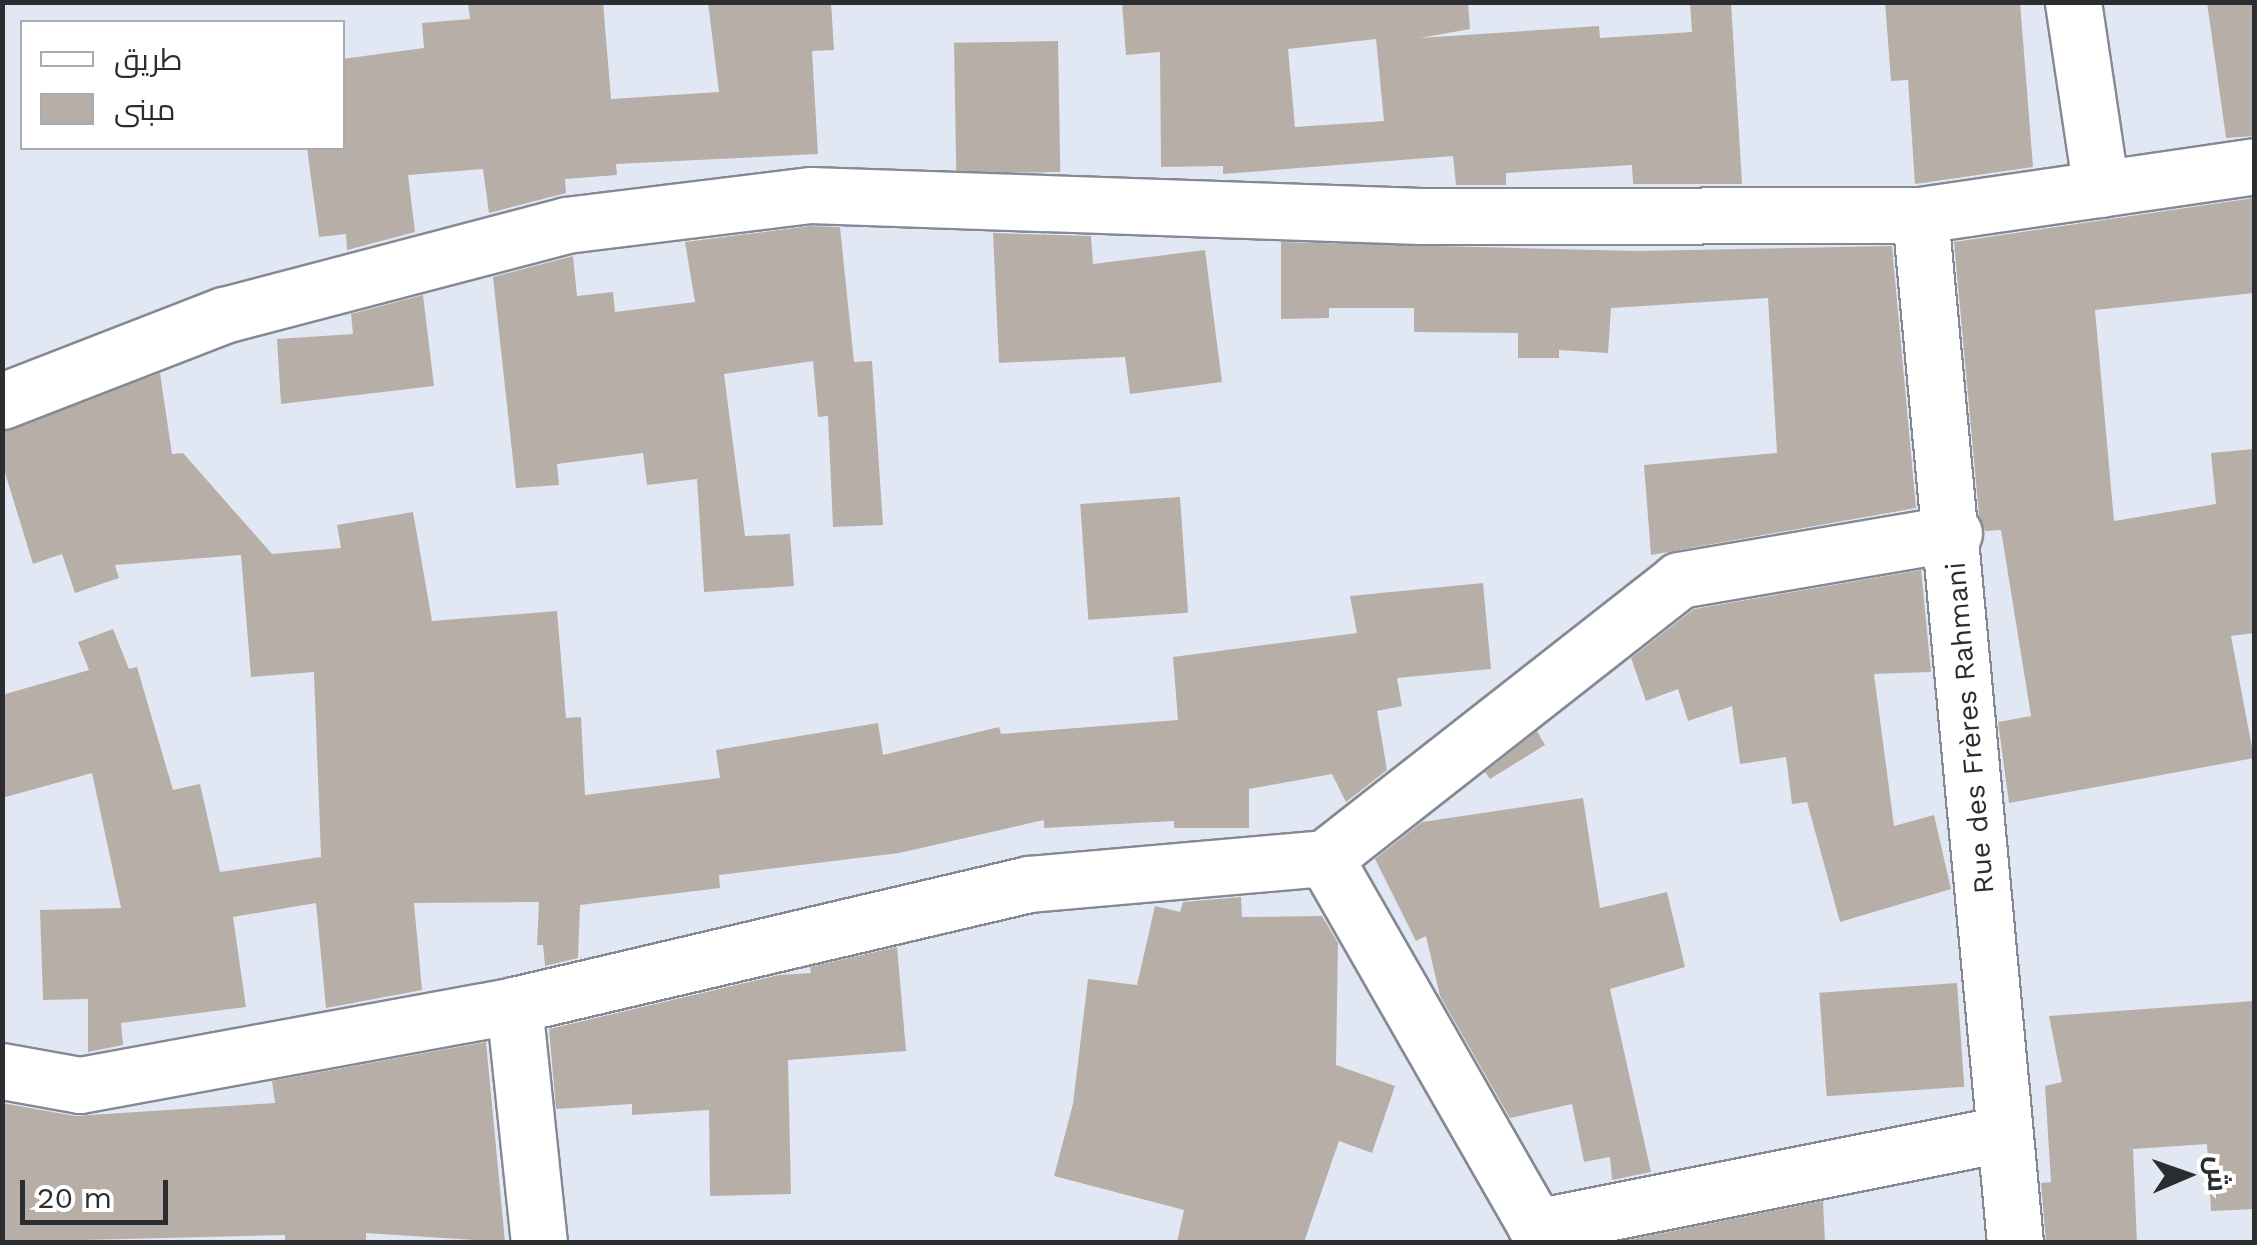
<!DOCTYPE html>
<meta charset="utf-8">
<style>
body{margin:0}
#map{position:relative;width:2257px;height:1245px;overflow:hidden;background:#e2e8f3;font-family:"Work Sans",Cairo,sans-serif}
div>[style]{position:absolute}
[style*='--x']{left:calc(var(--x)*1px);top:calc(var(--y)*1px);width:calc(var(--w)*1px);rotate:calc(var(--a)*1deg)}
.building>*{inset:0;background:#b7afa7;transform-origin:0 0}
.roads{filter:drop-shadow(2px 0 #848993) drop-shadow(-2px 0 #848993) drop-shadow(0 2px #848993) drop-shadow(0 -2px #848993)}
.minor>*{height:55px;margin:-27.5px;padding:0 27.5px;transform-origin:27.5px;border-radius:27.5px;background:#fff}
span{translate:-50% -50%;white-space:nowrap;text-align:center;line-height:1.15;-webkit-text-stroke:9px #fff;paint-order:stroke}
.street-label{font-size:28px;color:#2b2d31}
.frame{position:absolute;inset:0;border:5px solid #2b2d31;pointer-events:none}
.legend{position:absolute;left:20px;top:20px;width:325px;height:130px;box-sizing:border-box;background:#fff;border:2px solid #aaabad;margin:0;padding:12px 18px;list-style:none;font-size:30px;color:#2b2d31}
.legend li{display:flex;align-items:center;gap:20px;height:50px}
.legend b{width:50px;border:2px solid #aaabad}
.north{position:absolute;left:2137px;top:1125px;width:100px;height:100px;-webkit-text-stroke:8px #fff;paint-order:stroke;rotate:88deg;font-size:28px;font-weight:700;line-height:40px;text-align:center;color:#2b2d31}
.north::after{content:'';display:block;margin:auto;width:35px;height:45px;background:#2b2d31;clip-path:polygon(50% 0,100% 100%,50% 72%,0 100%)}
.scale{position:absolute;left:20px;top:1180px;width:148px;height:45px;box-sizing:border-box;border:5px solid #2b2d31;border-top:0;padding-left:12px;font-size:30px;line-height:35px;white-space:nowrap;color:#2b2d31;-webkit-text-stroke:8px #fff;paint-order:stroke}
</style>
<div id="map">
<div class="building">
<i style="clip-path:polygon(468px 2px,603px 2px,611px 99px,719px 92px,708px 2px,831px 2px,834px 50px,812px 51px,818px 154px,616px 164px,617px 175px,565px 179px,566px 193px,489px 213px,483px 169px,408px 175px,415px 232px,347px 250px,346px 234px,319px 237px,307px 148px,342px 148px,342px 59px,424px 48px,422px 23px,470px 19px)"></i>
<i style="clip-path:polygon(evenodd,1122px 2px,1468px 2px,1470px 29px,1420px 38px,1599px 26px,1600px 38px,1692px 32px,1690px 2px,1731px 2px,1742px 184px,1633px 184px,1632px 165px,1506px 173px,1506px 185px,1456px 185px,1453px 156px,1223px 174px,1223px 166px,1161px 167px,1160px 52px,1126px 55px,1122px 2px,1376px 39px,1384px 121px,1295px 127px,1288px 49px,1376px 39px)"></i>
<i style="clip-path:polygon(1885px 2px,2020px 2px,2033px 167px,1915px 184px,1908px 80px,1891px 81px)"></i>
<i style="clip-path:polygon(2207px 2px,2254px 2px,2254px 136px,2226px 138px)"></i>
<i style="left:1058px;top:41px;width:131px;height:104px;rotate:89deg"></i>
<i style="clip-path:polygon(2254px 198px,2254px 293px,2095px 310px,2114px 521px,2216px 504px,2211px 453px,2254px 449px,2254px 633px,2231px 636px,2254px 758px,2009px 803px,1998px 722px,2031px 716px,2001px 530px,1985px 531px,1979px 515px,1954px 242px)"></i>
<i style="clip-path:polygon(811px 226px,840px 227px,854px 362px,872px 361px,883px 525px,833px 527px,828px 416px,818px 417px,813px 361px,724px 374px,745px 536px,790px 534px,794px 586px,704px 592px,697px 479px,647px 485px,643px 453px,557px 464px,559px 485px,516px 488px,493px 277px,573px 256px,577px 296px,613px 292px,615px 312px,695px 302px,685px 242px)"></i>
<i style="clip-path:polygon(993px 233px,1091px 236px,1093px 264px,1205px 250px,1222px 382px,1130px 394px,1125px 357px,999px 363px)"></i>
<i style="clip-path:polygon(1281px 242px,1638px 251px,1892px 246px,1916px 508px,1651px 555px,1644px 465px,1777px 453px,1768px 298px,1611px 308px,1608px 353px,1559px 350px,1559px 358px,1518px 358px,1518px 333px,1414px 332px,1414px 308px,1329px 308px,1329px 318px,1281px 319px)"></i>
<i style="clip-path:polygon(423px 295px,434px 386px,281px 404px,277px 339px,353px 334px,351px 314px)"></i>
<i style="clip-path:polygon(160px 373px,172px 454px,183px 453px,272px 554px,341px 548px,337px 525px,413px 512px,432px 621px,557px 611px,566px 718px,581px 717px,585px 795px,720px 778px,716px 750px,878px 723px,883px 755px,999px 727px,1001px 734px,1178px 720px,1173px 657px,1357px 633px,1350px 596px,1483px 583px,1491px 669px,1397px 678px,1402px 706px,1377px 711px,1387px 770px,1346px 802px,1332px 774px,1249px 789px,1249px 828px,1174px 828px,1174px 821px,1044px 828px,1044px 820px,899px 853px,719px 875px,720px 888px,580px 905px,578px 958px,545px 966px,543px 945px,537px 945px,539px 902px,414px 903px,422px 990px,326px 1008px,316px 903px,233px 917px,246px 1007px,121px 1023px,123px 1045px,88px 1052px,88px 999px,43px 1000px,40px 910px,121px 908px,92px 773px,2px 798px,2px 695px,89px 670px,78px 642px,113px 629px,129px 669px,137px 667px,173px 790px,200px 784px,220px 872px,321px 857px,314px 672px,251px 677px,241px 555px,115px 565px,119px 578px,75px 593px,62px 554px,33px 564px,2px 463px,2px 432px)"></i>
<i style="left:1180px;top:497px;width:116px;height:100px;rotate:86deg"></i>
<i style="clip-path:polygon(1921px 570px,1931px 672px,1874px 674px,1894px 826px,1934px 815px,1951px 889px,1840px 922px,1807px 802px,1792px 804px,1786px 757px,1740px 764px,1732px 706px,1688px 721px,1678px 689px,1646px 701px,1631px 658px,1694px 609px)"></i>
<i style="clip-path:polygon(1537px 731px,1545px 745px,1490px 779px,1485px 772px)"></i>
<i style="clip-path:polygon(1583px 798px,1600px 908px,1667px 892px,1685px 967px,1610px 989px,1651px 1172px,1612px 1180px,1610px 1157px,1584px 1162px,1572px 1104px,1510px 1118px,1440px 996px,1426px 936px,1416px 941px,1375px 859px,1422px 822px)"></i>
<i style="clip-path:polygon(1241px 897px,1242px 917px,1322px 916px,1338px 943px,1336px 1065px,1395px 1086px,1372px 1153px,1339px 1141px,1304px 1242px,1177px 1242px,1184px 1210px,1054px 1176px,1073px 1104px,1088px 979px,1137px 985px,1155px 906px,1180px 912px,1183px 902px)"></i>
<i style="clip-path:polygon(897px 947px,906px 1051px,788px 1060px,791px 1194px,710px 1196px,709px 1110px,632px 1115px,632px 1104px,556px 1109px,549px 1029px,779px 975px,811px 973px,810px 967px)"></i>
<i style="left:1957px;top:983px;width:104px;height:138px;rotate:86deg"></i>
<i style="clip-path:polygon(2254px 1001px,2254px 1209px,2211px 1211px,2207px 1144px,2133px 1149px,2137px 1242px,2046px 1242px,2041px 1183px,2051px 1182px,2045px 1086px,2062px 1082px,2049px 1016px)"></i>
<i style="clip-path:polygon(486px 1042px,505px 1242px,366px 1233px,366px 1242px,285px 1242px,285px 1235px,2px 1242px,2px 1103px,75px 1116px,275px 1103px,272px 1081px)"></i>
<i style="clip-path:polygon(1823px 1201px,1825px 1242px,1618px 1242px)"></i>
</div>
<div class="roads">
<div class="minor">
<i style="--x:2073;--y:2;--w:189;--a:81.5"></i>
<i style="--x:1920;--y:215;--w:1031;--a:84.72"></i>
<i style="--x:2;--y:401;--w:238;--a:-21.2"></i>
<i style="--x:224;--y:315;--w:354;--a:-14.7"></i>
<i style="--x:566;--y:225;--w:246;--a:-7"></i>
<i style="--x:810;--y:195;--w:611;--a:1.97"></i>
<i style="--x:1421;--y:216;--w:499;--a:-0.1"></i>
<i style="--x:1920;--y:215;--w:338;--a:-8.3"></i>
<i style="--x:1325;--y:858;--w:425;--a:60.2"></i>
<i style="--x:1536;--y:1227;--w:478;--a:-11.3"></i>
<i style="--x:514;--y:1005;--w:238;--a:84"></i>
<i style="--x:2;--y:1071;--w:79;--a:10.2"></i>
<i style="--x:80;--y:1085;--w:441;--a:-10.4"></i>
<i style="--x:514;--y:1005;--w:529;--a:-13.22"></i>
<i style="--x:1029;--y:884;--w:297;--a:-5"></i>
<i style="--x:1325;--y:858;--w:450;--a:-38.1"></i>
<i style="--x:1679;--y:580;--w:279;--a:-9.7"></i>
</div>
</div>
<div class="street-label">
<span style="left:1970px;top:728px;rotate:-95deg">Rue des Frères Rahmani</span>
</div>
<div class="frame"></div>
<ul class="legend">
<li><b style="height:12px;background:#fff"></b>طريق</li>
<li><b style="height:28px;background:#b7afa7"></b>مبنى</li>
</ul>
<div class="north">ش</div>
<div class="scale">20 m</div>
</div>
